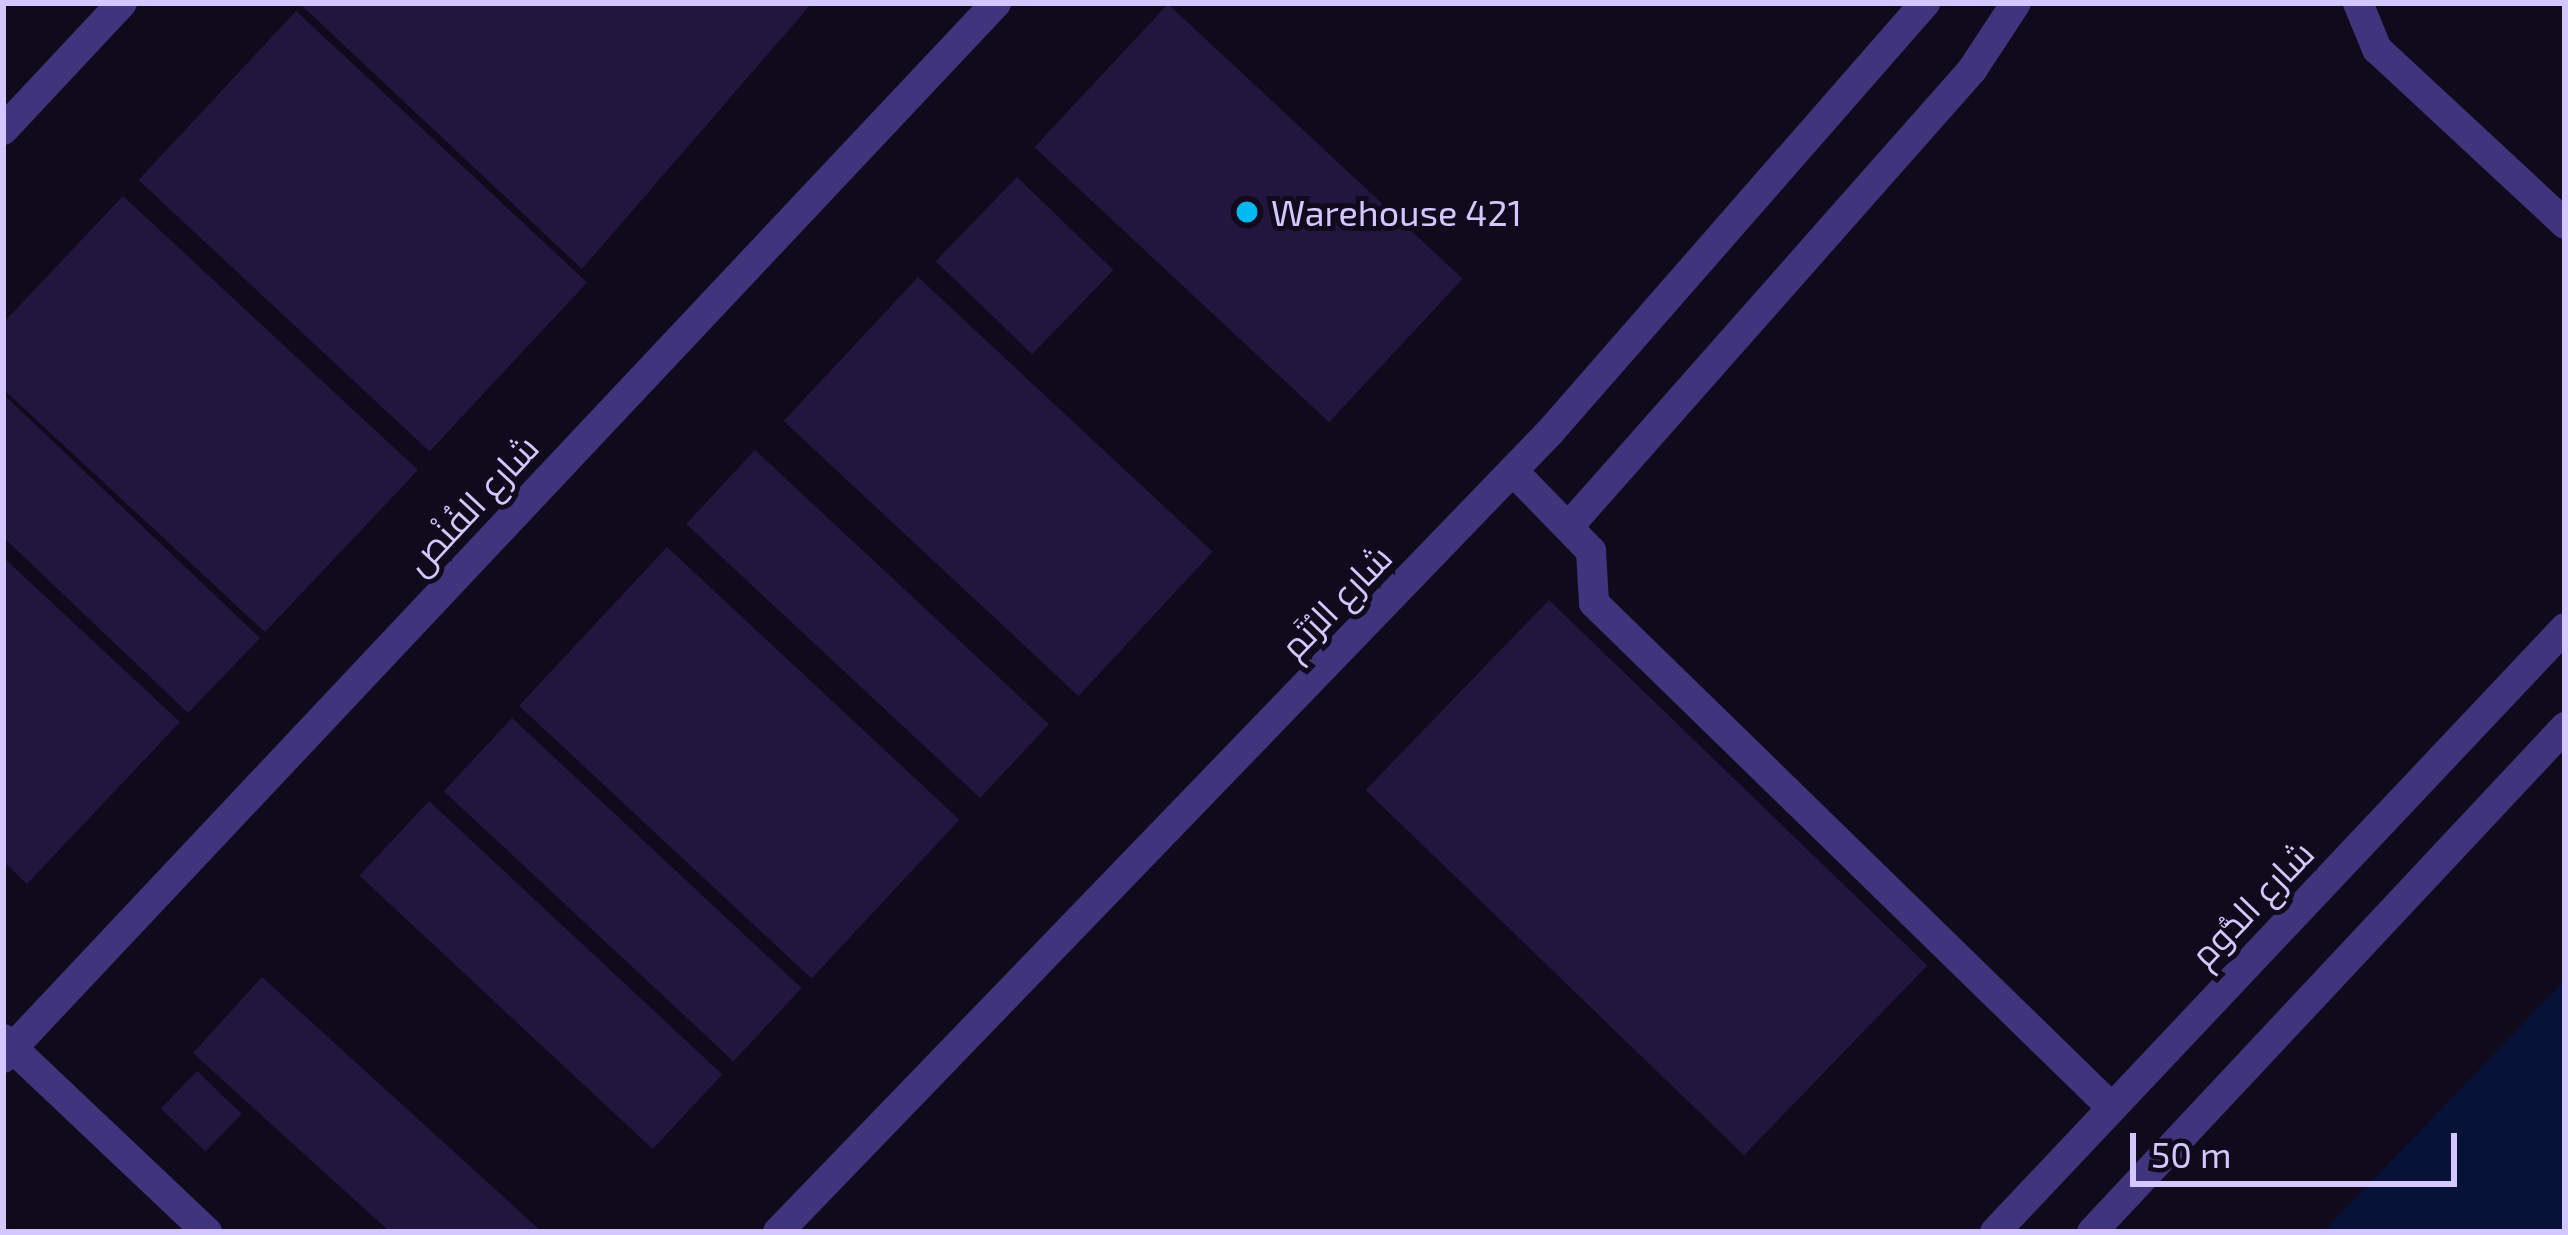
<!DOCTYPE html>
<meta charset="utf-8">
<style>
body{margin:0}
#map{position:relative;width:2568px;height:1235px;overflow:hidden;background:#100a1c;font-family:"Exo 2",Cairo,sans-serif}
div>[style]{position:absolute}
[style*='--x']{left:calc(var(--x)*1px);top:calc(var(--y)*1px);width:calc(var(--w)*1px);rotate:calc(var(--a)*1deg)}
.water>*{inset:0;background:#071239}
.building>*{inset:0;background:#23163e;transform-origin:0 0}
.minor>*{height:30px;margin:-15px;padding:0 15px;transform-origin:15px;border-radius:15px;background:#40347d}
.dots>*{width:33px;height:33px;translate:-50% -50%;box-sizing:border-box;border:6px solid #100a1c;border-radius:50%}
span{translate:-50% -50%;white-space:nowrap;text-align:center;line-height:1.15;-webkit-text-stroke:10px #100a1c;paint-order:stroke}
.poi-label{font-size:36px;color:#d4c6ff}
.left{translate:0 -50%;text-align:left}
.street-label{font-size:36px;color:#d4c6ff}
.frame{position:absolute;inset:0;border:6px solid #d4c6ff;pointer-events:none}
.scale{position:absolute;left:2130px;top:1133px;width:327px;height:54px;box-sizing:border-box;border:6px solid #d4c6ff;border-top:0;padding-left:15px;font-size:36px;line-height:42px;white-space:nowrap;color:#d4c6ff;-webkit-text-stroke:9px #100a1c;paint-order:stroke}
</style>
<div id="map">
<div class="water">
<i style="clip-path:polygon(2565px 980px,2565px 1232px,2323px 1232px)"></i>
</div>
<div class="building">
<i style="clip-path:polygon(299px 3px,812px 3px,582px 269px)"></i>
<i style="left:1168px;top:4px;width:403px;height:196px;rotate:43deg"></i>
<i style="left:296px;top:11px;width:398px;height:231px;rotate:43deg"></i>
<i style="left:1017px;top:177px;width:134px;height:117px;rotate:44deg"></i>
<i style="clip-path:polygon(123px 196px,418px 470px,265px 632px,3px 389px,3px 323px)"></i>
<i style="left:918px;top:277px;width:403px;height:197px;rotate:43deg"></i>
<i style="clip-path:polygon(3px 394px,260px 638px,188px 713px,3px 537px)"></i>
<i style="left:755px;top:450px;width:402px;height:101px;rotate:43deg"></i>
<i style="left:667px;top:547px;width:400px;height:217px;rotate:43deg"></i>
<i style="clip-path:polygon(3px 557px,180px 722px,27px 884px,3px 861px)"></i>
<i style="left:1549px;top:600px;width:526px;height:264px;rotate:44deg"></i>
<i style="left:512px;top:718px;width:396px;height:100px;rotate:43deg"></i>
<i style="left:429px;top:801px;width:401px;height:102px;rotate:43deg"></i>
<i style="clip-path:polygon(262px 977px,542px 1232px,390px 1232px,193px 1053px)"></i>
<i style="left:197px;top:1071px;width:62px;height:52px;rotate:44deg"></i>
</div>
<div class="minor">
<i style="--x:2358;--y:3;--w:50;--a:67.6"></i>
<i style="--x:2377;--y:49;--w:257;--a:42.9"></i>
<i style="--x:3;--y:130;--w:174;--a:-46.9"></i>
<i style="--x:1513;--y:471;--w:112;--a:45.7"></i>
<i style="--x:1591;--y:551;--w:52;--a:86.7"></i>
<i style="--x:1594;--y:603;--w:722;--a:44.27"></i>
<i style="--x:1570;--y:525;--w:607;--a:-48.54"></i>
<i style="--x:1972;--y:70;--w:80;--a:-56.7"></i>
<i style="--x:3;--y:1039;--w:281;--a:43.4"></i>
<i style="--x:3;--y:1058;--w:1449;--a:-46.73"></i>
<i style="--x:778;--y:1232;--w:1112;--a:-46.02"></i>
<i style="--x:1550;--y:432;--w:570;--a:-48.84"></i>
<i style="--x:1995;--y:1232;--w:830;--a:-46.66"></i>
<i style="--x:2092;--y:1232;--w:692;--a:-46.87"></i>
</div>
<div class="dots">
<i style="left:1247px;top:212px;background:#00b9f1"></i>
</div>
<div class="poi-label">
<span class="left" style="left:1271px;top:212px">Warehouse 421</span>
</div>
<div class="street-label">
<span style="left:471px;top:504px;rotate:-47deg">شارع الفُنْص</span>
<span style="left:1335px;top:601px;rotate:-46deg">شارع الرُتَم</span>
<span style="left:2251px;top:903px;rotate:-46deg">شارع الدُّوم</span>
</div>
<div class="frame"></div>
<div class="scale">50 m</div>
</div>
